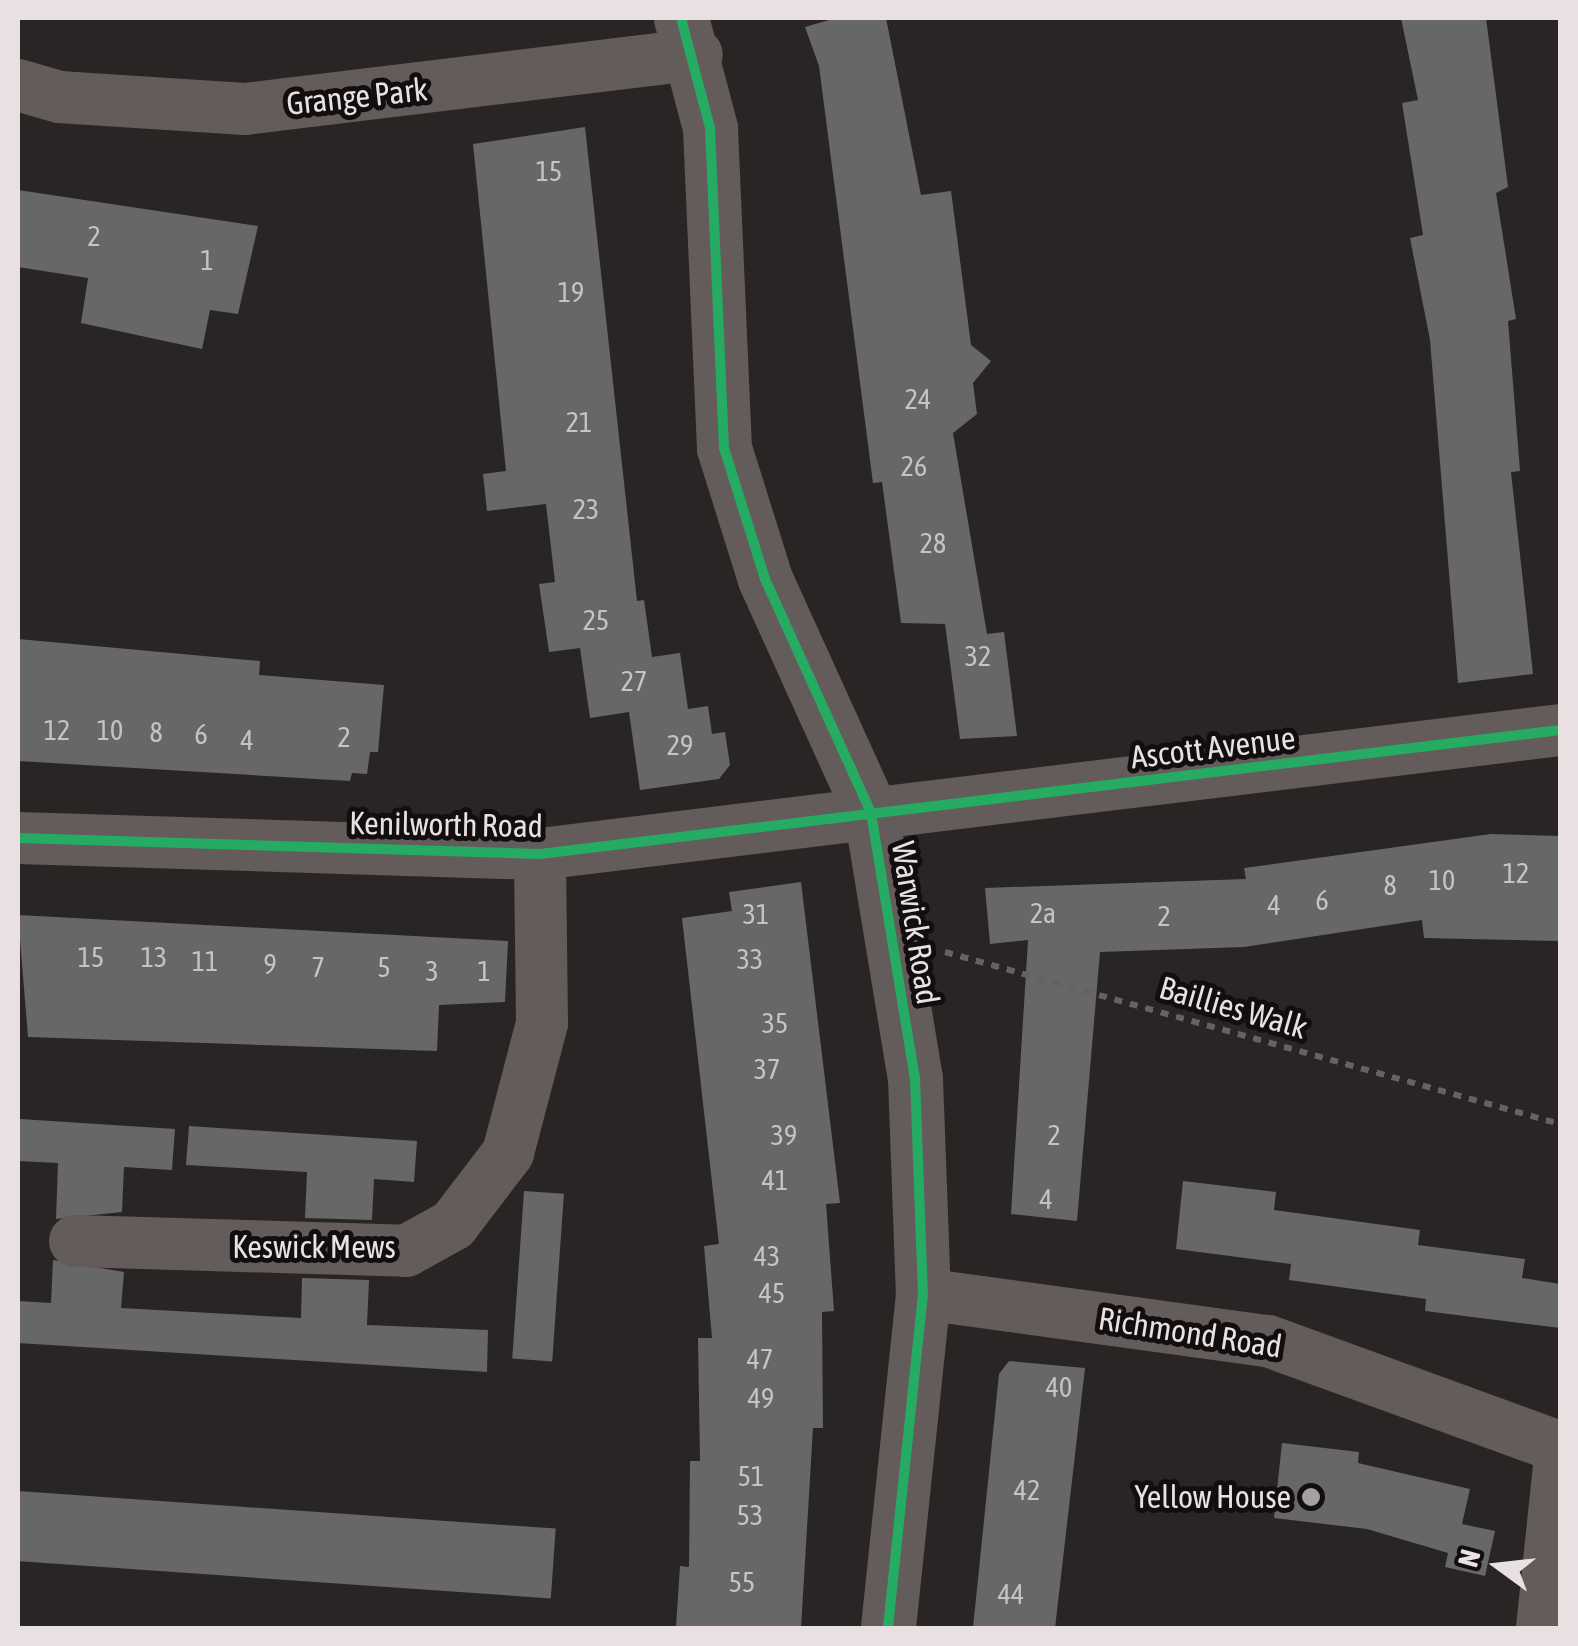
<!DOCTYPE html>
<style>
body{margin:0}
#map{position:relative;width:1578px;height:1646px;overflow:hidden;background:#2a2525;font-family:"Asap Condensed",sans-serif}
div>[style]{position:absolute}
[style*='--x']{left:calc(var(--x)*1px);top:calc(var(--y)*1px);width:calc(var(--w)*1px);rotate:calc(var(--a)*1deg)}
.building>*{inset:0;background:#676768;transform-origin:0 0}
.path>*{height:6px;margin-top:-3px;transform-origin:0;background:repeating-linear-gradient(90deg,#686061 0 8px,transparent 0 16px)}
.minor>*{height:52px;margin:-26px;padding:0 26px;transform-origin:26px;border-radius:26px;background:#645b5b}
.tertiary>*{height:55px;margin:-27.5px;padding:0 27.5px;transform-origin:27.5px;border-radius:27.5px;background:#645b5b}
.cycleway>*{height:10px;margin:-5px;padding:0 5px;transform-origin:5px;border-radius:5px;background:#26ab63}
.dots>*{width:28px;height:28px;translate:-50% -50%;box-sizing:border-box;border:5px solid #120d0e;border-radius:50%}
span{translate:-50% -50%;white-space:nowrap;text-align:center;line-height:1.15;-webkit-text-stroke:10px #120d0e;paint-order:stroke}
.number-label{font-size:28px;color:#c8c2c3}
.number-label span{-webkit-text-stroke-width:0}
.street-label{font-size:32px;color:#e8e0e1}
.poi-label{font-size:32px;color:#e8e0e1}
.right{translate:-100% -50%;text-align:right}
.frame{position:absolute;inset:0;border:20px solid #e8e0e1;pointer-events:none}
.north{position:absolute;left:1448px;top:1516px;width:100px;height:100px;-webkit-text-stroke:8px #120d0e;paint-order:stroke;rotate:285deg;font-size:28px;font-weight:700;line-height:40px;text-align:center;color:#e8e0e1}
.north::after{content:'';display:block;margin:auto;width:35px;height:45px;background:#e8e0e1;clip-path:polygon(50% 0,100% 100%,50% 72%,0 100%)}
</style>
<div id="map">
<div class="building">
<i style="clip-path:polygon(836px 18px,886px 18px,921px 195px,951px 191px,971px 345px,991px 361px,973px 383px,977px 414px,953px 433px,987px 634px,1004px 632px,1017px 736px,960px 739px,945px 624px,901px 623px,882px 482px,873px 483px,819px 66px,805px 27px)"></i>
<i style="clip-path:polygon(1401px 18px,1486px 18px,1508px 187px,1496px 193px,1516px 319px,1508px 321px,1520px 471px,1511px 472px,1533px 674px,1458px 683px,1430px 340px,1410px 238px,1423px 235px,1402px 103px,1418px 100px)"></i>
<i style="clip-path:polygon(585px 127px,637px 601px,644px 600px,652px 657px,680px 653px,688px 709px,708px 706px,712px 734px,725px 732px,730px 765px,719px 779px,640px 790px,629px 712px,590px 718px,580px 648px,549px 652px,539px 584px,555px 582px,546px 504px,487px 511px,483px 474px,506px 471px,473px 144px)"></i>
<i style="clip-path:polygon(18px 190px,258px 226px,238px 314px,210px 310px,202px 349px,81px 323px,88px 278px,18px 267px)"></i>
<i style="clip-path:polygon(18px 639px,260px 661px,259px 675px,384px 685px,378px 752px,370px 752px,367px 774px,352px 773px,350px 781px,18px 761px)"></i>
<i style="clip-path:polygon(1491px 834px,1560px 836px,1560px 941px,1424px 938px,1422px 920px,1244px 947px,1100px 952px,1077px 1221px,1011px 1214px,1028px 940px,990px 944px,985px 888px,1246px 879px,1244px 868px)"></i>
<i style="clip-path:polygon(801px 882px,840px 1203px,826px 1204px,834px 1311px,822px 1312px,823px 1428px,813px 1428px,801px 1628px,676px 1627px,680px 1566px,689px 1567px,690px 1461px,700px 1461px,698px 1338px,712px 1338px,704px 1246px,719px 1244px,682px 918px,732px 911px,729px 892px)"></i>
<i style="clip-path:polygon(18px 915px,508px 941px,505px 1002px,439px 1005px,437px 1051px,28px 1037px)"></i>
<i style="clip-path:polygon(20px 1119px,175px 1129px,172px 1170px,124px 1167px,122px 1212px,56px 1219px,58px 1163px,18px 1161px)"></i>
<i style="clip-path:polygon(189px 1126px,417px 1141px,414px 1182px,374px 1179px,372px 1220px,305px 1218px,307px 1172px,186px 1165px)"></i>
<i style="clip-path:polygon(1183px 1181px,1276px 1192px,1274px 1210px,1420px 1230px,1418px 1245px,1525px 1259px,1522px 1278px,1560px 1284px,1560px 1328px,1425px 1311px,1426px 1299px,1289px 1280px,1291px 1264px,1176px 1249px)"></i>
<i style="left:524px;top:1191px;width:40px;height:168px;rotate:4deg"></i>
<i style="clip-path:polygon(53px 1260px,124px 1272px,121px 1308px,301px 1318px,302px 1278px,369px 1280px,367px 1325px,488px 1330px,487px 1372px,18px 1343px,18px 1301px,51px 1303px)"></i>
<i style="clip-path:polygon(1009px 1361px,1085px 1368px,1055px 1628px,973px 1628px,999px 1374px)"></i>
<i style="clip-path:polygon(1282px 1443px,1359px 1452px,1358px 1463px,1470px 1489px,1462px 1524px,1495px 1531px,1485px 1576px,1445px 1567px,1448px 1553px,1367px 1529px,1274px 1518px)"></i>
<i style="left:18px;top:1491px;width:539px;height:70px;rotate:4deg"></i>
</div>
<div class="path">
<i style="--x:945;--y:952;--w:639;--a:15.62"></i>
</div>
<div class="minor">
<i style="--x:18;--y:85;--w:43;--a:16.3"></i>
<i style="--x:59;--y:97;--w:186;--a:3.7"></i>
<i style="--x:245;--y:109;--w:455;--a:-6.9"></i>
<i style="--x:18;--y:838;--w:522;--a:1.76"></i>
<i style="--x:540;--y:854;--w:1028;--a:-6.93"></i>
<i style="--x:75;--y:1241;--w:331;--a:1.7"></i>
<i style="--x:406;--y:1251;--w:54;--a:-29"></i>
<i style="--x:453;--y:1225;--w:91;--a:-52.6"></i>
<i style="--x:508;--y:1153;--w:134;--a:-75.3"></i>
<i style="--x:542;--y:1023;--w:169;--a:-90.7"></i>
<i style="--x:923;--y:1294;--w:348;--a:7.8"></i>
<i style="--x:1268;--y:1341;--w:311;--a:20"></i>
<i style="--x:1542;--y:1628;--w:173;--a:-84"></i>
</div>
<div class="tertiary">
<i style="--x:681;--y:18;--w:114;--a:75.2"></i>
<i style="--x:710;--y:128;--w:320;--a:87.5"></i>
<i style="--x:724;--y:448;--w:137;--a:72.6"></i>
<i style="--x:765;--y:579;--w:257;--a:65.6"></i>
<i style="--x:871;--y:813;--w:269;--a:80.6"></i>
<i style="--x:915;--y:1078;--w:216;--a:87.9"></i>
<i style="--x:923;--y:1294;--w:336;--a:96"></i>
</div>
<div class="cycleway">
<i style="--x:681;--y:18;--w:114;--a:75.2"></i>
<i style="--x:710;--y:128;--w:320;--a:87.5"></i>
<i style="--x:724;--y:448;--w:137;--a:72.6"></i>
<i style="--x:765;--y:579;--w:257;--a:65.6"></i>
<i style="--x:871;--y:813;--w:269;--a:80.6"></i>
<i style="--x:915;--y:1078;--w:216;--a:87.9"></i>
<i style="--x:923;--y:1294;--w:336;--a:96"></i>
<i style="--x:18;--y:838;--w:522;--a:1.76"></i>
<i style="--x:540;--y:854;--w:1028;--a:-6.93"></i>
</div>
<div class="dots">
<i style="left:1311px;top:1497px;background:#a69f9f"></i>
</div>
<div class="number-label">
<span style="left:549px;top:171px">15</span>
<span style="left:94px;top:236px">2</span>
<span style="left:207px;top:260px">1</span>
<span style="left:571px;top:292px">19</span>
<span style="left:918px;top:399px">24</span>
<span style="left:579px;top:422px">21</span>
<span style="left:914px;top:466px">26</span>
<span style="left:586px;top:509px">23</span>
<span style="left:933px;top:543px">28</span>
<span style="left:596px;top:620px">25</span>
<span style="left:978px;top:656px">32</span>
<span style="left:634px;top:681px">27</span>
<span style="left:57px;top:730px">12</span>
<span style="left:110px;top:730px">10</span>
<span style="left:156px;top:732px">8</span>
<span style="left:201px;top:734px">6</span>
<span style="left:344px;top:737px">2</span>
<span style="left:247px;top:740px">4</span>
<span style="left:680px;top:745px">29</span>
<span style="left:1516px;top:873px">12</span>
<span style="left:1442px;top:880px">10</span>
<span style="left:1390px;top:885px">8</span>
<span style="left:1322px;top:900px">6</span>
<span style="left:1274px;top:905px">4</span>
<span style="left:1043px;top:913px">2a</span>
<span style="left:756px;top:914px">31</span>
<span style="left:1164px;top:916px">2</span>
<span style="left:91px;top:957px">15</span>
<span style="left:154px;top:957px">13</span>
<span style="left:750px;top:959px">33</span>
<span style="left:205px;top:961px">11</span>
<span style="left:270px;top:964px">9</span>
<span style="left:318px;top:967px">7</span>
<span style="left:384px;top:967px">5</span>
<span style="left:432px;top:971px">3</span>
<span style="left:484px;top:971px">1</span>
<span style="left:775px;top:1023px">35</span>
<span style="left:767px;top:1069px">37</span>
<span style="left:784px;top:1135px">39</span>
<span style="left:1054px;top:1135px">2</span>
<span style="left:775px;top:1180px">41</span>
<span style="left:1046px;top:1199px">4</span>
<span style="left:767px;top:1256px">43</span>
<span style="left:772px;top:1293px">45</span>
<span style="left:760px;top:1359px">47</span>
<span style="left:1059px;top:1387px">40</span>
<span style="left:761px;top:1398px">49</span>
<span style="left:751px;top:1476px">51</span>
<span style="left:1027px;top:1490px">42</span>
<span style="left:750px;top:1515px">53</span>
<span style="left:742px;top:1582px">55</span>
<span style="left:1011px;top:1594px">44</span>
</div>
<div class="street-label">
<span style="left:357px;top:97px;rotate:-6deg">Grange Park</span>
<span style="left:1213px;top:748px;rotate:-7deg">Ascott Avenue</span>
<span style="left:446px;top:825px;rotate:1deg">Kenilworth Road</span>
<span style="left:915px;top:923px;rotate:81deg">Warwick Road</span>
<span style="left:1233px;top:1008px;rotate:16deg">Baillies Walk</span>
<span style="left:314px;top:1247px">Keswick Mews</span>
<span style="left:1190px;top:1333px;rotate:9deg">Richmond Road</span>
</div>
<div class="poi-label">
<span class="right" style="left:1291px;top:1497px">Yellow House</span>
</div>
<div class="frame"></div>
<div class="north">N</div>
</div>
